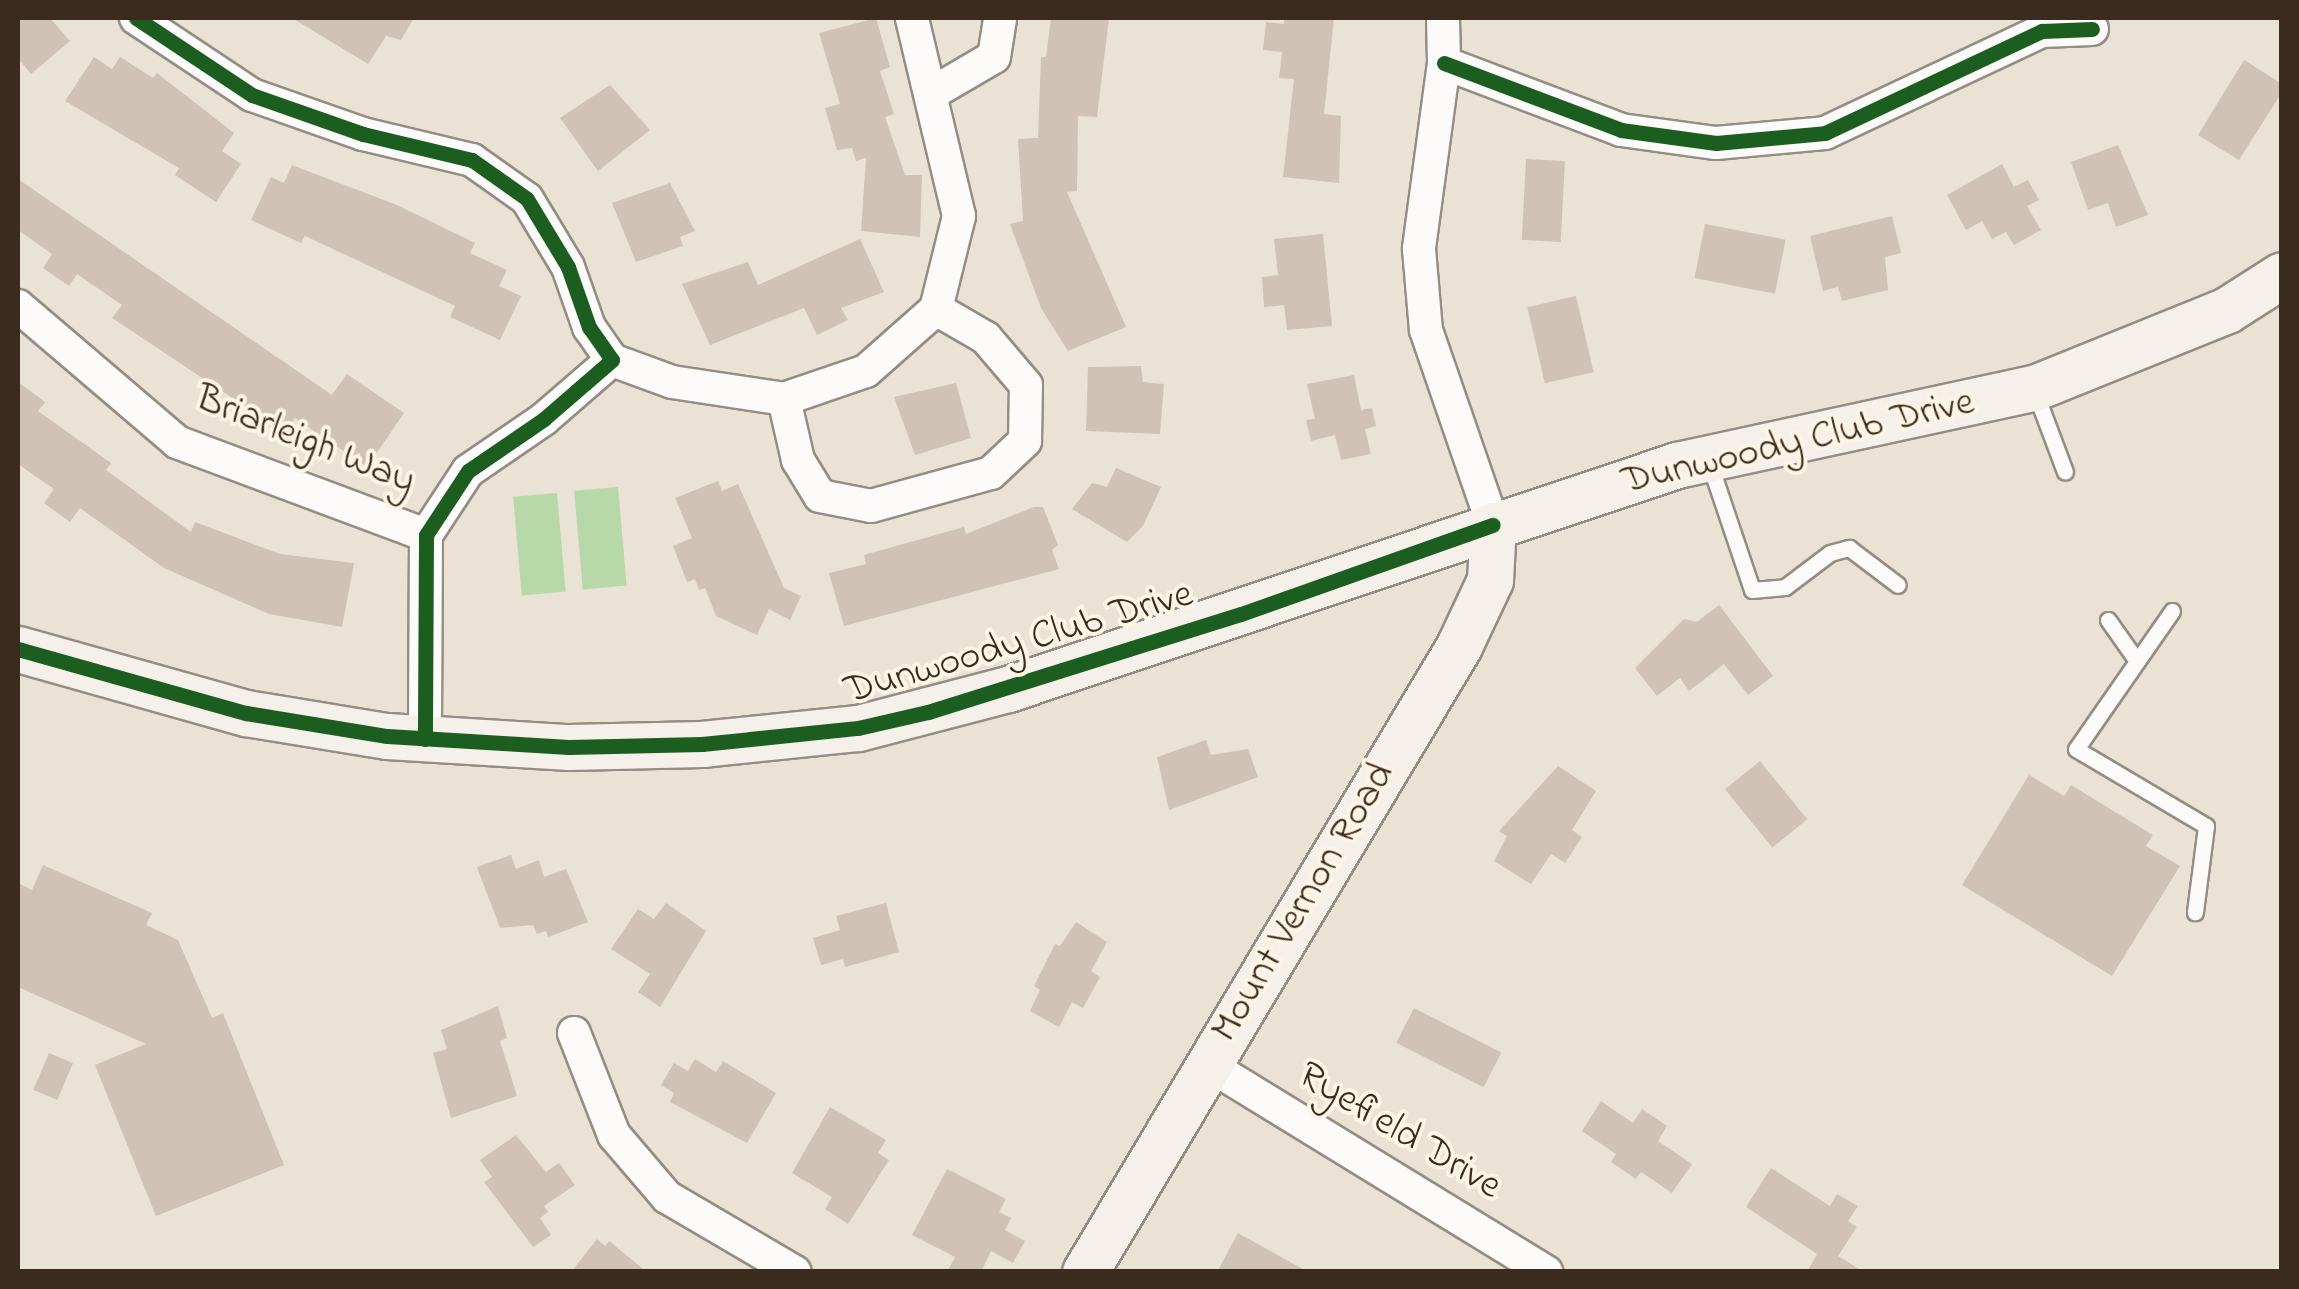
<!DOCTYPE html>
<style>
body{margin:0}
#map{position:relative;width:2299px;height:1289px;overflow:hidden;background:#eae2d4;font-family:"Indie Flower",sans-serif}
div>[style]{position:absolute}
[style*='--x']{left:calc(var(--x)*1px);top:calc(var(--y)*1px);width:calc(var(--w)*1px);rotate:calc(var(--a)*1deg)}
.green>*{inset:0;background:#b7d8a9;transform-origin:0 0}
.building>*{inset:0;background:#d0c3b6;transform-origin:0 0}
.roads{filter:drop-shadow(2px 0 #948d84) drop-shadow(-2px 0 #948d84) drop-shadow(0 2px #948d84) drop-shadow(0 -2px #948d84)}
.lane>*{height:15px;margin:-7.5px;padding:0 7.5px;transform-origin:7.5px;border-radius:7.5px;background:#fcfbf9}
.street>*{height:32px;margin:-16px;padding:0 16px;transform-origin:16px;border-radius:16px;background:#fcfbf9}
.secondary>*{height:45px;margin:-22.5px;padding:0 22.5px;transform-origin:22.5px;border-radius:22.5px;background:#f5f0ea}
.cycleway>*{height:15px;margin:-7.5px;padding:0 7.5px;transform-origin:7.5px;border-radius:7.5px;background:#1b5e20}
span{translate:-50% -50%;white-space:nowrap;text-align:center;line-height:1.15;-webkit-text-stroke:8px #fcf5e5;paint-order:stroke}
.street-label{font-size:40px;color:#3b2a1e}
.frame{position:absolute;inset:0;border:20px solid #3b2a1e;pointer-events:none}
</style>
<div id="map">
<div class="green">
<i style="left:618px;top:487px;width:99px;height:44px;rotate:85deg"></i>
<i style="left:557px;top:493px;width:99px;height:44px;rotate:85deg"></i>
</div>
<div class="building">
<i style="clip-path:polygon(18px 18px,50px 18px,70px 41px,31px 74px,18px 58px)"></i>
<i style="clip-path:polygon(292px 18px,414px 18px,401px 40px,386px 36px,368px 64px)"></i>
<i style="clip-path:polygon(876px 18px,890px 67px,880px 71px,894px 114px,885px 117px,905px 175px,922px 175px,920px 237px,861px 231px,866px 158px,856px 161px,852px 148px,837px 150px,825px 108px,840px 104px,819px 33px)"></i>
<i style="clip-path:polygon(1051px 18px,1109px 18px,1097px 117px,1078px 116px,1077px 191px,1067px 192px,1126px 327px,1068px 351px,1041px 308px,1010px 224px,1023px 221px,1018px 139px,1038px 138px,1041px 57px,1046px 57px)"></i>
<i style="clip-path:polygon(1284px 18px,1334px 18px,1324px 114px,1341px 116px,1339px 183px,1283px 177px,1294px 79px,1279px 78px,1282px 52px,1263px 50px,1266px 22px,1284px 24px)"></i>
<i style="clip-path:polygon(94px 57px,112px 69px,120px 57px,153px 78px,157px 73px,234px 133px,222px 151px,241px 164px,216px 202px,175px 175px,179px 168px,65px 101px)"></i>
<i style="clip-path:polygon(2244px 60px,2282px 84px,2282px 92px,2239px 160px,2198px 135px)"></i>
<i style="clip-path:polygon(610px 85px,650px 130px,598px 171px,560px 118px)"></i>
<i style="clip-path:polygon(2118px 145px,2148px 215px,2116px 227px,2108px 203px,2088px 210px,2071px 162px)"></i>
<i style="left:1526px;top:159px;width:39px;height:81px;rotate:3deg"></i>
<i style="clip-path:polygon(2002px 164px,2014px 187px,2028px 180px,2039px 200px,2027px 206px,2041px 230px,2014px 245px,2006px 232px,1992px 239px,1982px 221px,1966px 230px,1947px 195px)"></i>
<i style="clip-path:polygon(292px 165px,397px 205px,475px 243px,470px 253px,507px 270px,499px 286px,521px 296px,500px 340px,450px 317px,455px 306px,305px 236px,301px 243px,251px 220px,271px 177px,284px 183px)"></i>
<i style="clip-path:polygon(18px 179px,332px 395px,347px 374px,404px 413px,367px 467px,295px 418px,285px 433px,112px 318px,122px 305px,77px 274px,69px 286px,43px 268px,52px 254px,18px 230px)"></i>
<i style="clip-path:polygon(670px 183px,695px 231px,680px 237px,683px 246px,636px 262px,612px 203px)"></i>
<i style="clip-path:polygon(1892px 216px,1901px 253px,1885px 257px,1888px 290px,1842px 301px,1838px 287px,1823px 291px,1810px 236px)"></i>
<i style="left:1705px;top:224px;width:82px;height:55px;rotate:11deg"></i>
<i style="clip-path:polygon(1323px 234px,1332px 326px,1287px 330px,1284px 305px,1264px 307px,1262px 277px,1278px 275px,1274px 239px)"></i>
<i style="clip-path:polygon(860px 239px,884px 292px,841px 308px,848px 320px,817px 335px,804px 308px,710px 345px,682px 284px,748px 262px,758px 285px)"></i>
<i style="left:1576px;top:296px;width:78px;height:50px;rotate:77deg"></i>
<i style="clip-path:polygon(1141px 366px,1143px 382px,1164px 384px,1160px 434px,1086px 431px,1088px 367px)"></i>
<i style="clip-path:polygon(1354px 375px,1361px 410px,1372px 408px,1376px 426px,1365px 429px,1371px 454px,1341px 460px,1335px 435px,1311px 441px,1306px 420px,1315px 419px,1307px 384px)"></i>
<i style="clip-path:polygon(18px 382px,45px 402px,38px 411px,111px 463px,106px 470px,191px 532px,195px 522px,280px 554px,354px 563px,342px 627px,269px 614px,164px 568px,80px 508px,70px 522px,44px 503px,54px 489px,18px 464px)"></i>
<i style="clip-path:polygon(956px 383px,971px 438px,915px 455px,894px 397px)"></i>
<i style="clip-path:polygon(1116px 468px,1161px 487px,1143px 526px,1127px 542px,1072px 509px,1092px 483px,1107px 487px)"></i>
<i style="clip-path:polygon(718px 481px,722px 491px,738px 484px,784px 588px,801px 596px,790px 620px,769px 609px,757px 635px,716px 616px,705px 588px,699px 590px,695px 579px,687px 582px,673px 546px,692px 538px,675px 498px)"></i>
<i style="clip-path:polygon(1034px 507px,1043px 507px,1058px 545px,1052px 550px,1059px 569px,844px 626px,829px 573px,866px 564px,864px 555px,964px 527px,966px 534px)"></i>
<i style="clip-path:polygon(1719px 605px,1773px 676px,1748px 695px,1724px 664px,1689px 691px,1680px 678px,1657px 696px,1635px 668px,1684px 619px,1697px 622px)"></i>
<i style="clip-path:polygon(1206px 740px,1211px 755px,1248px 749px,1258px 777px,1169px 810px,1157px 757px)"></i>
<i style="left:1760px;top:761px;width:75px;height:45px;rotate:51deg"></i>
<i style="clip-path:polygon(1558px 766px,1596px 791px,1572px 830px,1582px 837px,1565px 863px,1551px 854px,1531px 884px,1494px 861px,1507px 836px,1499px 831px)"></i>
<i style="clip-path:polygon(2029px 775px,2064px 796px,2071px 785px,2153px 835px,2146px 846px,2180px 866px,2112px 976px,1962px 885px)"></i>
<i style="clip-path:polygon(511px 855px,516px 869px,539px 860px,544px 877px,566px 869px,588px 922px,548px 937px,546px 931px,537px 934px,533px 925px,500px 928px,477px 867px)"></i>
<i style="clip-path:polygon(43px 865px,152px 913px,146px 925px,178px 940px,212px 1018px,223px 1013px,284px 1165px,156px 1216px,95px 1065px,146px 1044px,18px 987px,18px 883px,32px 890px)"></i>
<i style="clip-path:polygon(666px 903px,706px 931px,660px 1007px,638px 992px,650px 974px,611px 949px,638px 909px,654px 919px)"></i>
<i style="clip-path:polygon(886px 903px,899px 952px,845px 967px,843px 959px,821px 965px,813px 938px,840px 930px,836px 916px)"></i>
<i style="clip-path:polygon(1076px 922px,1107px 942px,1091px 971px,1100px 977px,1083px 1008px,1072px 1002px,1059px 1027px,1030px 1011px,1040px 990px,1034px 986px,1055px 944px,1060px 946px)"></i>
<i style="clip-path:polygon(498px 1006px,507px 1038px,500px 1041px,517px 1096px,451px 1118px,433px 1053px,447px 1049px,441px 1030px)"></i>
<i style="left:1414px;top:1008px;width:98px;height:39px;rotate:27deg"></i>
<i style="left:49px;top:1053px;width:26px;height:40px;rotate:23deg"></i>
<i style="clip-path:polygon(695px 1059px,716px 1072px,723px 1061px,776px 1093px,747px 1143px,670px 1102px,674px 1093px,661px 1085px,674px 1063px,688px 1071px)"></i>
<i style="clip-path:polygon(1601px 1101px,1633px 1123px,1642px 1109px,1667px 1126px,1658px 1141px,1692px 1164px,1672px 1193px,1641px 1172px,1636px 1179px,1611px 1162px,1616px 1154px,1582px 1131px)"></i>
<i style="clip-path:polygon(830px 1107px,886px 1140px,878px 1153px,889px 1160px,848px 1224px,825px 1209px,832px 1197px,792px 1173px)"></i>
<i style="clip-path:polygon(516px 1135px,546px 1172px,559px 1163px,575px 1185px,544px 1206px,548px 1212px,540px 1218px,551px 1235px,533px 1247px,484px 1182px,492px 1177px,480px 1160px)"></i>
<i style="clip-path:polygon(1771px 1168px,1830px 1206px,1837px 1194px,1858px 1206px,1848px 1221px,1857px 1227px,1838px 1256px,1864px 1272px,1807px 1272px,1817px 1254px,1746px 1207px)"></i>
<i style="clip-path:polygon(947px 1169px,1006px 1199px,999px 1212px,1011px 1218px,1005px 1230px,1025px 1241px,1013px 1263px,991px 1251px,981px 1272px,947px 1272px,955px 1257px,912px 1235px)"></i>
<i style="clip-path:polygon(1238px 1233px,1308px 1272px,1217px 1272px)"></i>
<i style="clip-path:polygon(597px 1239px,605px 1246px,609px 1241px,647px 1272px,571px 1272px)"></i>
</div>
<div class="roads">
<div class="lane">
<i style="--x:2035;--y:392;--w:85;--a:69.4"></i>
<i style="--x:1709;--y:462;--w:135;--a:71.4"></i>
<i style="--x:1752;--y:590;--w:33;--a:-5"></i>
<i style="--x:1785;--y:587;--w:56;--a:-37.1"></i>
<i style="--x:1830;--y:553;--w:20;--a:-15"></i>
<i style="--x:1849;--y:548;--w:61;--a:37.1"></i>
<i style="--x:2172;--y:611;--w:168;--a:124.8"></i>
<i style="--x:2076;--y:749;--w:151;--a:30.6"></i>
<i style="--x:2206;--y:826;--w:87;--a:97.3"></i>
<i style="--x:2108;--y:620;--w:50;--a:54.7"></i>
</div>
<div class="street">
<i style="--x:136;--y:18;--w:139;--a:33.6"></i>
<i style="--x:252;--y:95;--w:118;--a:19.4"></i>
<i style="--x:363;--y:134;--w:112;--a:13.4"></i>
<i style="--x:472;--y:160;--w:67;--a:35.3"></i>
<i style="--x:527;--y:199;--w:79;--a:58.9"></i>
<i style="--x:568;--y:267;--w:64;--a:70.7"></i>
<i style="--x:589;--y:327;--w:40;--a:55.1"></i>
<i style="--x:612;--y:360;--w:90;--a:139.1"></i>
<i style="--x:544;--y:419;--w:92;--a:145.6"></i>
<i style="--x:468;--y:471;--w:77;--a:123.3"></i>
<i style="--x:426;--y:535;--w:204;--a:90.3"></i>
<i style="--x:1443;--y:18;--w:45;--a:88.7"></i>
<i style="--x:1444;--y:63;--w:188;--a:97.7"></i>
<i style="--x:1419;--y:249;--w:81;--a:85.1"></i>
<i style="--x:1426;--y:330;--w:206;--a:71"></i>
<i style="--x:1444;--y:63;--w:189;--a:20.7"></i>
<i style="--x:1621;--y:130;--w:96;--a:7.8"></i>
<i style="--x:1716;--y:143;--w:109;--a:-5.2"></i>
<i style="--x:1825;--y:133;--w:240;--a:-25.2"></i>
<i style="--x:2042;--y:31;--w:50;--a:-2.3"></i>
<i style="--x:934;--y:92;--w:69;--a:-30.3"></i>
<i style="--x:994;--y:57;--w:39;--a:-81"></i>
<i style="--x:18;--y:306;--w:209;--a:40.5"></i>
<i style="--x:177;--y:442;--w:266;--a:20.5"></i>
<i style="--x:612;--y:360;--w:64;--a:20.1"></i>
<i style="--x:672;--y:382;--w:113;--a:8.6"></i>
<i style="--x:784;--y:399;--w:87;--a:-18.9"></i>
<i style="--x:866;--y:371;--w:94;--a:-41.5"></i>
<i style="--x:936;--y:309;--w:96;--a:-76.1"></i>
<i style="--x:959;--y:216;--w:204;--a:-103.4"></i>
<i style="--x:784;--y:399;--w:63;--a:77.1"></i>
<i style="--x:798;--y:460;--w:42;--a:58.6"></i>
<i style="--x:820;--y:496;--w:52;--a:11.1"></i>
<i style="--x:871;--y:506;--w:124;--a:-15.4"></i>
<i style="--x:991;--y:473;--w:47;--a:-43.3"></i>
<i style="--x:1025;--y:441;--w:56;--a:-89"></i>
<i style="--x:1026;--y:385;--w:62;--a:-130.4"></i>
<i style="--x:986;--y:338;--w:58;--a:-149.9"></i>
<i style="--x:574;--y:1033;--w:110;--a:68.6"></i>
<i style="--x:614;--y:1135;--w:82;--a:49.5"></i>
<i style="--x:667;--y:1197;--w:148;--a:30.4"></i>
<i style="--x:1207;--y:1064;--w:398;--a:31.5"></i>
</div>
<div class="secondary">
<i style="--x:18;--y:649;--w:237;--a:15.7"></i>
<i style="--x:246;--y:713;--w:143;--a:9.3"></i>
<i style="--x:387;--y:736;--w:182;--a:3.5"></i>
<i style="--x:569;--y:747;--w:133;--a:-1.3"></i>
<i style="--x:702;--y:744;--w:157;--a:-5.9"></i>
<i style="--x:858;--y:728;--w:155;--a:-14.6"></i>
<i style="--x:1008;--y:689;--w:706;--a:-18.51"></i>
<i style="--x:1677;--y:465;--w:365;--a:-12.2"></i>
<i style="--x:2034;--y:388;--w:208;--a:-22"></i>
<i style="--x:2227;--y:310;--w:65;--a:-32.5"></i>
<i style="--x:1085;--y:1272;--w:729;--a:-59.14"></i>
<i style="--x:1459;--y:646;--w:73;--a:-64.8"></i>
<i style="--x:1490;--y:580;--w:55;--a:-86.9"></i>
</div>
</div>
<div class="cycleway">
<i style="--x:136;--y:18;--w:139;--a:33.6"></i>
<i style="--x:252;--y:95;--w:118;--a:19.4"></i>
<i style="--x:363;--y:134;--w:112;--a:13.4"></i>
<i style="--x:472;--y:160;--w:67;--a:35.3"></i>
<i style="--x:527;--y:199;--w:79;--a:58.9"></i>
<i style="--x:568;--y:267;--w:64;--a:70.7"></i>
<i style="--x:589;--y:327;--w:40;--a:55.1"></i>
<i style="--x:612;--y:360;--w:90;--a:139.1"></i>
<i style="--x:544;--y:419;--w:92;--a:145.6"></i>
<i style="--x:468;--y:471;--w:77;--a:123.3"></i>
<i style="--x:426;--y:535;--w:204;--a:90.3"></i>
<i style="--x:1444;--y:63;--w:189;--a:20.7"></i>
<i style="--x:1621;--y:130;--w:96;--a:7.8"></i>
<i style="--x:1716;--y:143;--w:109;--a:-5.2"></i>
<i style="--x:1825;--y:133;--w:240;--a:-25.2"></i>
<i style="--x:2042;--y:31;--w:50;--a:-2.3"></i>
<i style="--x:18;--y:649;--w:237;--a:15.7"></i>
<i style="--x:246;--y:713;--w:143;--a:9.3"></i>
<i style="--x:387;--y:736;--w:182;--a:3.5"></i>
<i style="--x:569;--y:747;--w:133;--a:-1.3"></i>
<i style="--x:702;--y:744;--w:157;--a:-5.9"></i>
<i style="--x:858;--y:728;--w:72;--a:-12.9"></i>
<i style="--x:928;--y:712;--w:328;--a:-17.4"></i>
<i style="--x:1241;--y:614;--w:267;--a:-19.5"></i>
</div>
<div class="street-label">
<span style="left:305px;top:441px;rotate:22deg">Briarleigh Way</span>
<span style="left:1798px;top:443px;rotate:-13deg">Dunwoody Club Drive</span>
<span style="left:1019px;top:644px;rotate:-16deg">Dunwoody Club Drive</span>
<span style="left:1304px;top:903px;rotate:-59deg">Mount Vernon Road</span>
<span style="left:1399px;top:1132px;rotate:31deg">Ryefield Drive</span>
</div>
<div class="frame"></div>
</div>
